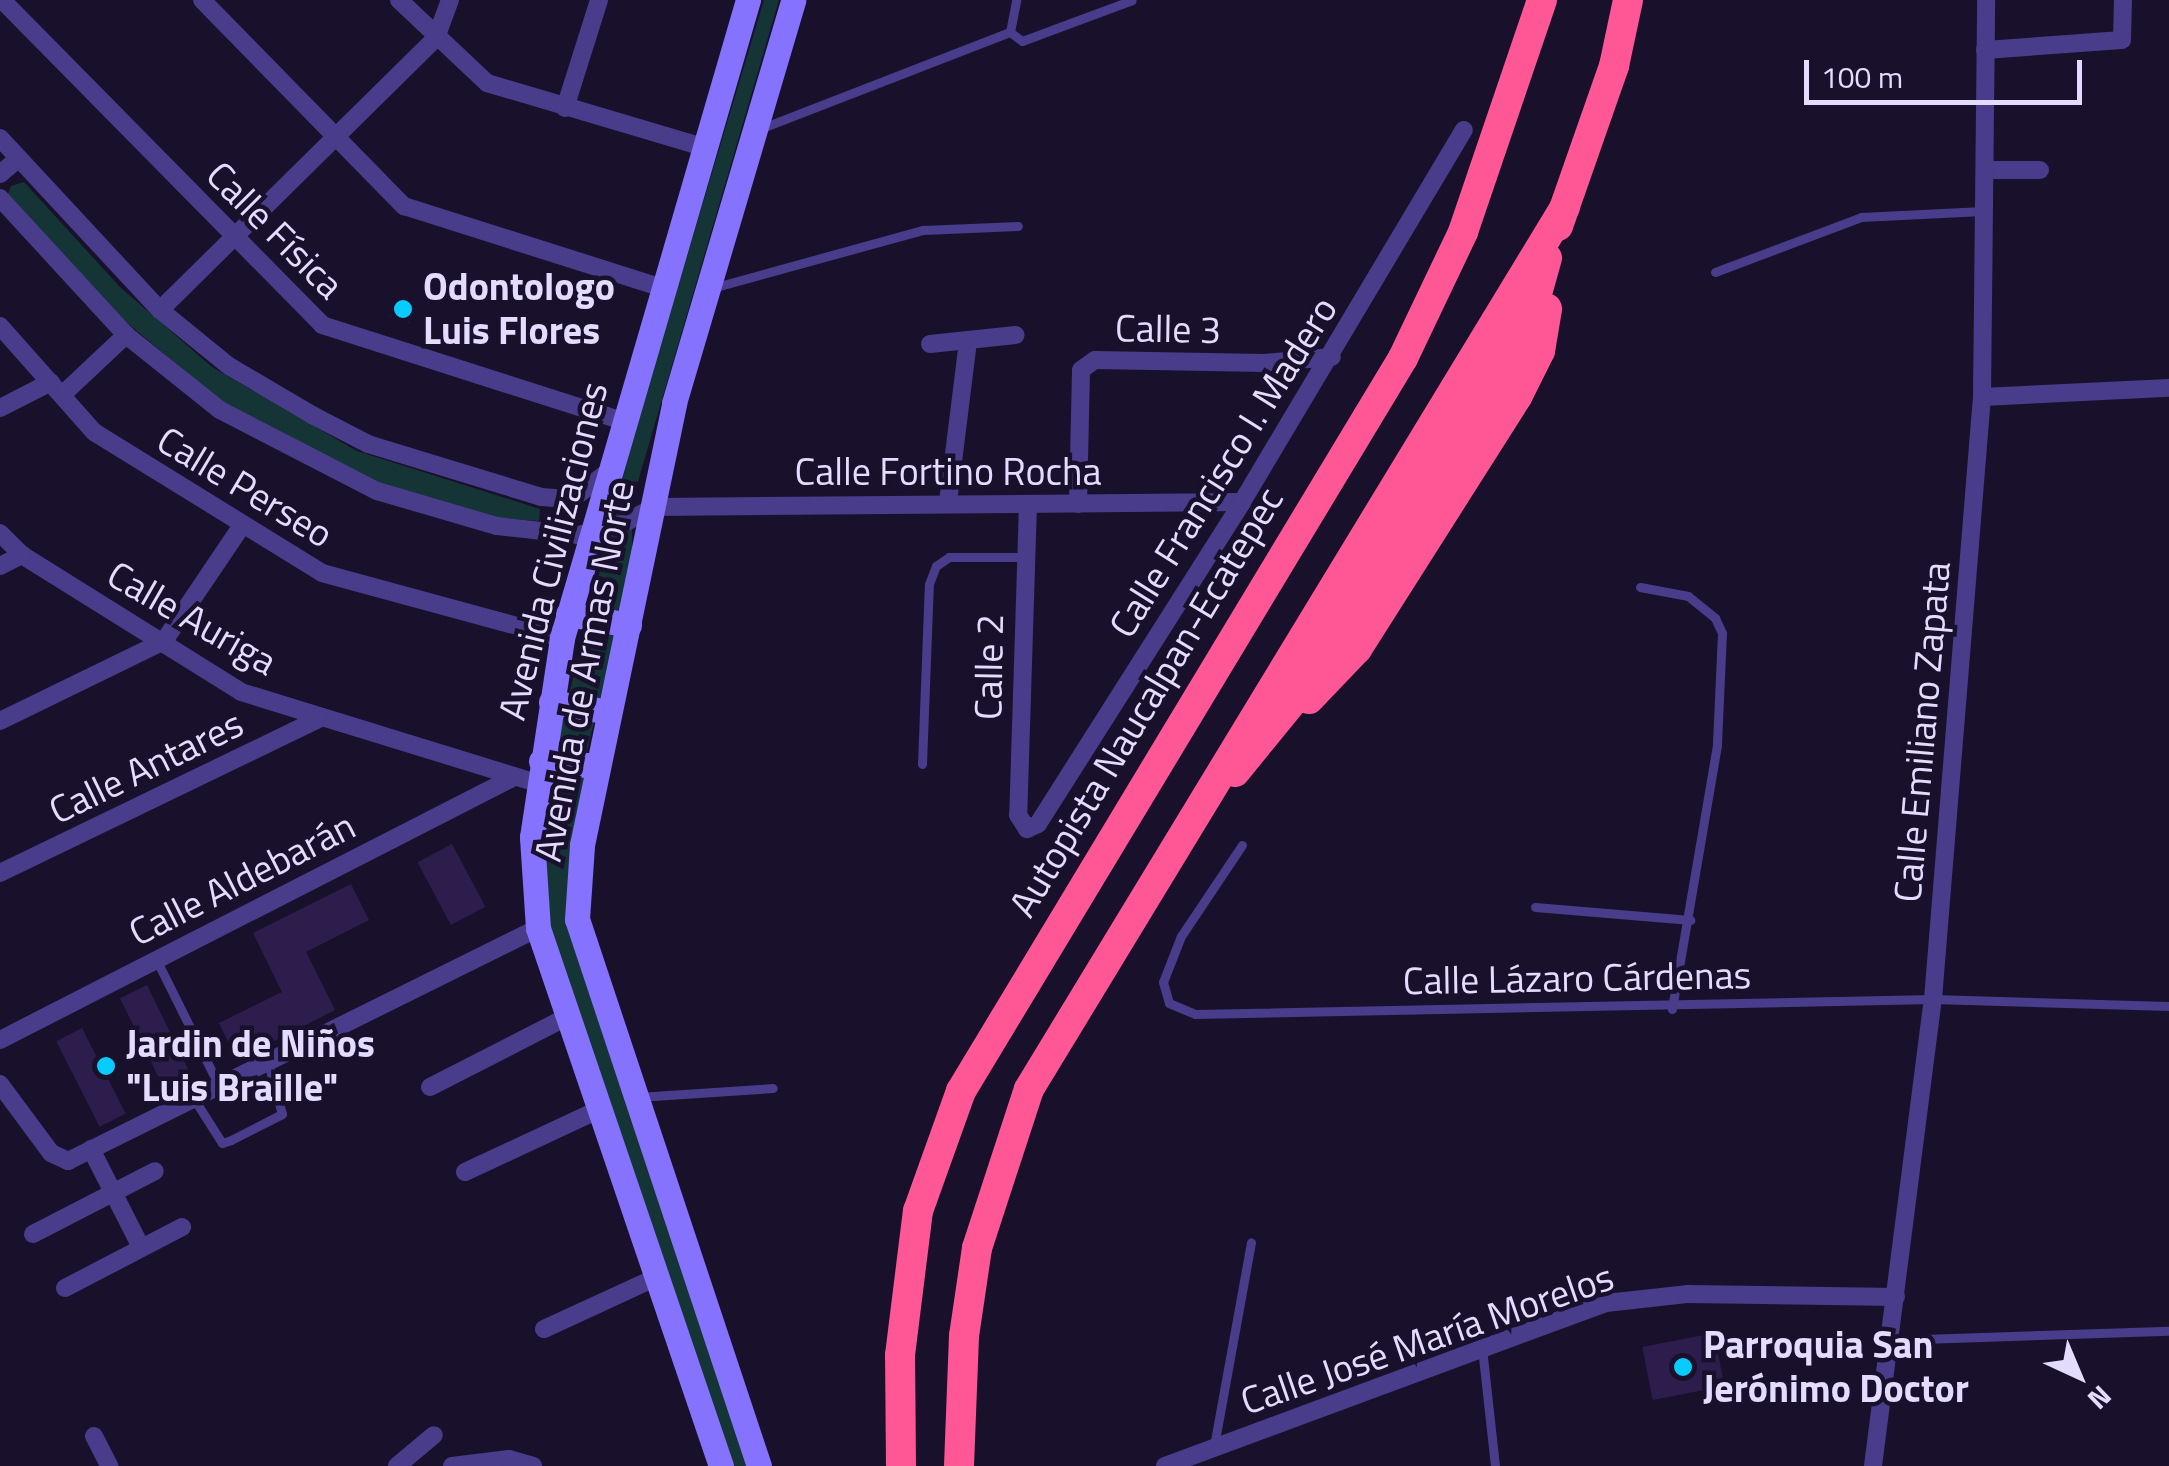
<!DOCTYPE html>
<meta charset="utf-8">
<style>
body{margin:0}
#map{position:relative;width:2169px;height:1466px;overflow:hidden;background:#19112c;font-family:"Titillium Web",sans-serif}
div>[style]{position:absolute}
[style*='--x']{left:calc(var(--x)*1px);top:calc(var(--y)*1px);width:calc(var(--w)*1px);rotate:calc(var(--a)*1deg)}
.green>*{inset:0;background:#143436}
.building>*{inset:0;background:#2c1d4d;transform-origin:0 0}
.lane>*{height:9px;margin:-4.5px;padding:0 4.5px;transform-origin:4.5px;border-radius:4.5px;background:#483c8b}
.street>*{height:18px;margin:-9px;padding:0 9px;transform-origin:9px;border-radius:9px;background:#483c8b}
.secondary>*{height:25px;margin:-12.5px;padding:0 12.5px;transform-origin:12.5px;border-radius:12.5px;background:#8573ff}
.highway>*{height:30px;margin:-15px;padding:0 15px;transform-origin:15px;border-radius:15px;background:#ff5796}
.dots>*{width:28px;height:28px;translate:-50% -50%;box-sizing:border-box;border:5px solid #19112c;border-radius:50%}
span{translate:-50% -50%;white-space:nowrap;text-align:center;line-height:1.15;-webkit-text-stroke:9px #19112c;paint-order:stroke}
.street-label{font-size:38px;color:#e4dcff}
.poi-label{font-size:38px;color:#e4dcff;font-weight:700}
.left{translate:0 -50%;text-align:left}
.north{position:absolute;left:2029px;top:1326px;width:100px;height:100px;-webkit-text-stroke:8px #19112c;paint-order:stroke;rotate:136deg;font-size:28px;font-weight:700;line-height:40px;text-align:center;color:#e4dcff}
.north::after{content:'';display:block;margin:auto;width:35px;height:45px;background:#e4dcff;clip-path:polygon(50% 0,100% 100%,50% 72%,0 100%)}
.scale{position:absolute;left:1804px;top:60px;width:278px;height:45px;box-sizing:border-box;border:5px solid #e4dcff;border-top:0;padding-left:12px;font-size:30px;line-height:35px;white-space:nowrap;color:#e4dcff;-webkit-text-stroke:8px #19112c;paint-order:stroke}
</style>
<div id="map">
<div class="green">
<i style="clip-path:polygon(764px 0,779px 0,632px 502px,632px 570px,587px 751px,566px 916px,749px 1466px,732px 1466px,545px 923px,544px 849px,561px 727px,635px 429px)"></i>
<i style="clip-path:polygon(24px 182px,120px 287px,212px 367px,357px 451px,540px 509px,539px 521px,499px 518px,378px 483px,225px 404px,114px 312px,7px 196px,11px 186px)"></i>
</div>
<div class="building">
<i style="left:397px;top:296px;width:20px;height:22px;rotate:18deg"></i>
<i style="left:452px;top:844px;width:71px;height:39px;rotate:62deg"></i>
<i style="clip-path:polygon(351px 884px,369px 920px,306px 952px,335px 1010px,237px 1060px,219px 1023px,282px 992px,253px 933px)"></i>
<i style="left:147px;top:985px;width:106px;height:30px;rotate:64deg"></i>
<i style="left:82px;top:1028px;width:96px;height:29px;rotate:63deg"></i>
<i style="left:1714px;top:1333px;width:54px;height:73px;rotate:79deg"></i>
</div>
<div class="lane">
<i style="--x:1010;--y:32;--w:33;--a:-79"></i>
<i style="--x:757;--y:130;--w:271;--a:-21.2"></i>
<i style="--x:1010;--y:32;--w:15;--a:37"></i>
<i style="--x:1022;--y:41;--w:117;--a:-20.4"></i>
<i style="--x:1715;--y:272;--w:156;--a:-20.6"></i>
<i style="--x:1861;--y:217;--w:122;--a:-2.8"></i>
<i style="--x:712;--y:288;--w:219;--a:-15.4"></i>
<i style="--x:923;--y:230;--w:95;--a:-2.4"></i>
<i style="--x:1640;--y:587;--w:49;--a:10.6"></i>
<i style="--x:1688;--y:596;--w:35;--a:39"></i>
<i style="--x:1715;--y:618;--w:17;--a:65"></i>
<i style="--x:1722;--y:633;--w:112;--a:92.6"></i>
<i style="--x:1717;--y:745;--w:268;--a:99.7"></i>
<i style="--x:922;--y:764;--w:180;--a:-87.8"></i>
<i style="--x:929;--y:584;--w:19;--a:-69"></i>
<i style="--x:936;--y:566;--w:16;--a:-35"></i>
<i style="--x:949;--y:557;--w:75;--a:0"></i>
<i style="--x:1242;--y:845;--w:110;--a:123.8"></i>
<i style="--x:1181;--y:936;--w:49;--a:111.4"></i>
<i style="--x:1163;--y:982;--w:22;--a:74"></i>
<i style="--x:1169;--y:1003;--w:28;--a:23"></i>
<i style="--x:1195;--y:1014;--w:738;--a:-1.16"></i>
<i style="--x:1933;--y:999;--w:236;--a:1.7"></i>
<i style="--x:1535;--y:907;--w:156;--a:4.8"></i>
<i style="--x:157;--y:961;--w:140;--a:63.6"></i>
<i style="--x:638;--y:1097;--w:135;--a:-3.8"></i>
<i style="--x:194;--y:1099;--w:52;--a:57.5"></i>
<i style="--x:222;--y:1143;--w:9;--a:-18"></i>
<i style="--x:231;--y:1140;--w:57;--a:-27"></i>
<i style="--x:282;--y:1114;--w:53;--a:-105.4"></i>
<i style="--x:1892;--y:1340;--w:277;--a:-1.9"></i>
<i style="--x:1482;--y:1348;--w:119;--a:83.7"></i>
<i style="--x:1214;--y:1446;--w:207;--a:-79.7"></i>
</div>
<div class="street">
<i style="--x:2;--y:0;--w:456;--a:45.4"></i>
<i style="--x:322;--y:325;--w:315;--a:17.7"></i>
<i style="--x:202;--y:0;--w:289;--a:45.6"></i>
<i style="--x:404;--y:206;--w:268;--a:17.6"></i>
<i style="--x:399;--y:0;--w:121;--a:43.3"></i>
<i style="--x:487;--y:83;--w:225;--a:16.5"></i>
<i style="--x:1985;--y:50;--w:137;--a:-4.2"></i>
<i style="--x:2122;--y:40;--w:40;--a:-88.6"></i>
<i style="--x:565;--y:108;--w:113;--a:-72.5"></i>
<i style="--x:0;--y:138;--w:235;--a:47.1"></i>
<i style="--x:160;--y:310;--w:89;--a:39.1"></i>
<i style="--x:229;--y:366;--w:99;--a:30.5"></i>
<i style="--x:314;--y:416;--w:61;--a:27.4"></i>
<i style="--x:368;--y:444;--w:181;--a:17"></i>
<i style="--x:541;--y:497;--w:31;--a:4"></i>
<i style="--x:572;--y:499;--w:45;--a:-36.9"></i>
<i style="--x:1985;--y:170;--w:55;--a:0"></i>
<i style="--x:0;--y:174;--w:23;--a:-40"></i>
<i style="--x:0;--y:198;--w:186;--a:47.4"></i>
<i style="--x:126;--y:335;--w:120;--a:38.6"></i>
<i style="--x:220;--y:410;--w:177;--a:27.3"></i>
<i style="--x:377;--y:491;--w:125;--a:16.3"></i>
<i style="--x:497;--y:526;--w:81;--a:6.3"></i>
<i style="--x:578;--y:535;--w:46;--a:-13.7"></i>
<i style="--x:623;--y:524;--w:35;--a:-29"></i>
<i style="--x:654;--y:507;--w:588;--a:-0.49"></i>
<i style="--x:160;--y:310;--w:388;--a:-44.6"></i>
<i style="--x:436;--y:38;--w:40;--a:-69.8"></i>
<i style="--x:0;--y:326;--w:142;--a:48.4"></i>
<i style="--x:94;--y:432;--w:268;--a:31.7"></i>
<i style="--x:322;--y:573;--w:249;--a:15.2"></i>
<i style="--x:930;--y:344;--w:86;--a:-6"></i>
<i style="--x:62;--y:395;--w:88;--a:-43.2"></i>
<i style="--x:1982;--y:397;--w:187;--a:-2.8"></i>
<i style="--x:0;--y:408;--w:57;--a:-27"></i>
<i style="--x:948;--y:502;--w:161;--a:-82.9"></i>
<i style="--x:1028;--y:504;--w:311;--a:91.8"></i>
<i style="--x:1018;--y:815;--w:17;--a:57"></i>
<i style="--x:1027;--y:829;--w:12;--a:-24"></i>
<i style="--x:1038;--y:824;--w:381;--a:-57.6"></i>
<i style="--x:1242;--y:502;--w:433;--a:-59.2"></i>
<i style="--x:1078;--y:504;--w:134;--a:-88.7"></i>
<i style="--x:1081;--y:370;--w:17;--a:-36"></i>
<i style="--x:1095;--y:360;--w:169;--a:1"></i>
<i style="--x:1264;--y:363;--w:68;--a:-5"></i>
<i style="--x:0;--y:533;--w:31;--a:45"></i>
<i style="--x:22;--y:555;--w:258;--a:32"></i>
<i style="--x:241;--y:692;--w:310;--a:17.1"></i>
<i style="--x:0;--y:566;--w:25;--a:-27"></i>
<i style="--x:0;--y:721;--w:182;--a:-26"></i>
<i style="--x:164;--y:641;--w:138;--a:-56"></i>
<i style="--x:0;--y:873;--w:354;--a:-25.8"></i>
<i style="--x:0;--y:1040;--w:577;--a:-27.1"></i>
<i style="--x:0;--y:1084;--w:86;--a:53.5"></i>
<i style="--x:51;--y:1153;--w:19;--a:25"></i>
<i style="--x:68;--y:1161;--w:525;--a:-26.37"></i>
<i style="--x:430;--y:1087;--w:154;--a:-27.1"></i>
<i style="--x:91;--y:1149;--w:110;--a:63"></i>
<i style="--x:465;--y:1172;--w:149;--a:-25"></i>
<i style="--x:33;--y:1234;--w:137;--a:-27.3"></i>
<i style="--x:65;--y:1288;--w:132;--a:-27.5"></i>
<i style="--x:544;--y:1329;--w:124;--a:-24.7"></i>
<i style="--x:94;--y:1436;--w:34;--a:63"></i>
<i style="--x:397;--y:1466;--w:48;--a:-40"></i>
<i style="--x:452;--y:1466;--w:57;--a:-7"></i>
<i style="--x:509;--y:1459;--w:25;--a:16"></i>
<i style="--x:1165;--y:1466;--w:470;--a:-20.3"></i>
<i style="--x:1606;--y:1303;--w:81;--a:-6.3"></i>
<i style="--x:1687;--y:1294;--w:209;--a:0.8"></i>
<i style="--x:1873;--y:1466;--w:471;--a:-82.7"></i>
<i style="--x:1933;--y:999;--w:604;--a:-85.35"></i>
<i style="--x:1982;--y:397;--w:397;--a:-89.4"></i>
</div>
<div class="secondary">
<i style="--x:568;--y:614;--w:62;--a:10.2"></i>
<i style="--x:551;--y:702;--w:59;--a:9.8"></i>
<i style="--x:541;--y:761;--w:56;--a:5.1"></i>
<i style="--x:721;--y:1466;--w:568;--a:-108.79"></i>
<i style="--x:538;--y:928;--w:91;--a:-93.8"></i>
<i style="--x:532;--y:837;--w:201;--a:-81.4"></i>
<i style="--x:562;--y:638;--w:665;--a:-73.75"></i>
<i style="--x:759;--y:1466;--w:576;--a:-108.4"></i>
<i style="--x:577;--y:919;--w:74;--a:-86.1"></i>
<i style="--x:582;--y:845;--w:451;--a:-78.2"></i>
<i style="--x:674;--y:403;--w:420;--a:-73.5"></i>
</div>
<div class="highway">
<i style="--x:1558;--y:226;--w:170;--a:-70.7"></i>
<i style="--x:1614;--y:66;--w:67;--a:-78"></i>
<i style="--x:1309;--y:699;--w:69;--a:-46.2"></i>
<i style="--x:1357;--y:649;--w:299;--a:-57.6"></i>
<i style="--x:1517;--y:397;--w:51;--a:-63.4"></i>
<i style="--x:1540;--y:351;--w:43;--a:-80.5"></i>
<i style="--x:1235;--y:772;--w:90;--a:-50.8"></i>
<i style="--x:1292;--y:702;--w:377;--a:-57.9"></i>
<i style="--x:1492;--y:383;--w:85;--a:-61.3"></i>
<i style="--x:1533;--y:308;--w:52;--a:-74.4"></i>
<i style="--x:901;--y:1466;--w:111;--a:-90.5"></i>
<i style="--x:900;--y:1355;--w:145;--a:-82.9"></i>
<i style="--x:918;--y:1211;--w:127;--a:-70.3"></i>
<i style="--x:961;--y:1091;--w:856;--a:-58.91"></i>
<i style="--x:1403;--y:358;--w:140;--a:-64.5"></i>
<i style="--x:1463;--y:232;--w:245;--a:-71.2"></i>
<i style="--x:959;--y:1466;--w:130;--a:-87.8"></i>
<i style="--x:964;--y:1336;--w:89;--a:-81.6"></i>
<i style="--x:977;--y:1248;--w:167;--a:-71.9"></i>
<i style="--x:1029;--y:1089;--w:1032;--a:-58.71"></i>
</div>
<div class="dots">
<i style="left:403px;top:309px;background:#08ccff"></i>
<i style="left:106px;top:1066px;background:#08ccff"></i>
<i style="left:1683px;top:1367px;background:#08ccff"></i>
</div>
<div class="street-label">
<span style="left:275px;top:230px;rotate:45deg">Calle Física</span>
<span style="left:1168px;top:329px;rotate:1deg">Calle 3</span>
<span style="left:1223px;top:467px;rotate:-58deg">Calle Francisco I. Madero</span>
<span style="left:948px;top:472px">Calle Fortino Rocha</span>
<span style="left:245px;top:487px;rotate:31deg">Calle Perseo</span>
<span style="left:553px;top:551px;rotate:-76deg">Avenida Civilizaciones</span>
<span style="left:192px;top:618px;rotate:30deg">Calle Auriga</span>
<span style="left:989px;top:667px;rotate:-89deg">Calle 2</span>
<span style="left:584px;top:671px;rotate:-79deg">Avenida de Armas Norte</span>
<span style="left:1146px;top:702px;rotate:-59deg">Autopista Naucalpan-Ecatepec</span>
<span style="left:1922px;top:732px;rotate:-85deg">Calle Emiliano Zapata</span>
<span style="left:146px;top:767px;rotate:-26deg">Calle Antares</span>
<span style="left:242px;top:879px;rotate:-27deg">Calle Aldebarán</span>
<span style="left:1577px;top:978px;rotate:-1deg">Calle Lázaro Cárdenas</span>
<span style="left:1427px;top:1339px;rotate:-19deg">Calle José María Morelos</span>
</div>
<div class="poi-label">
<span class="left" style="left:423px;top:309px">Odontologo<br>Luis Flores</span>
<span class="left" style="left:126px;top:1066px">Jardin de Niños<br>"Luis Braille"</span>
<span class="left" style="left:1703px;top:1367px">Parroquia San<br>Jerónimo Doctor</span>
</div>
<div class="north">N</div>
<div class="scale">100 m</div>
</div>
